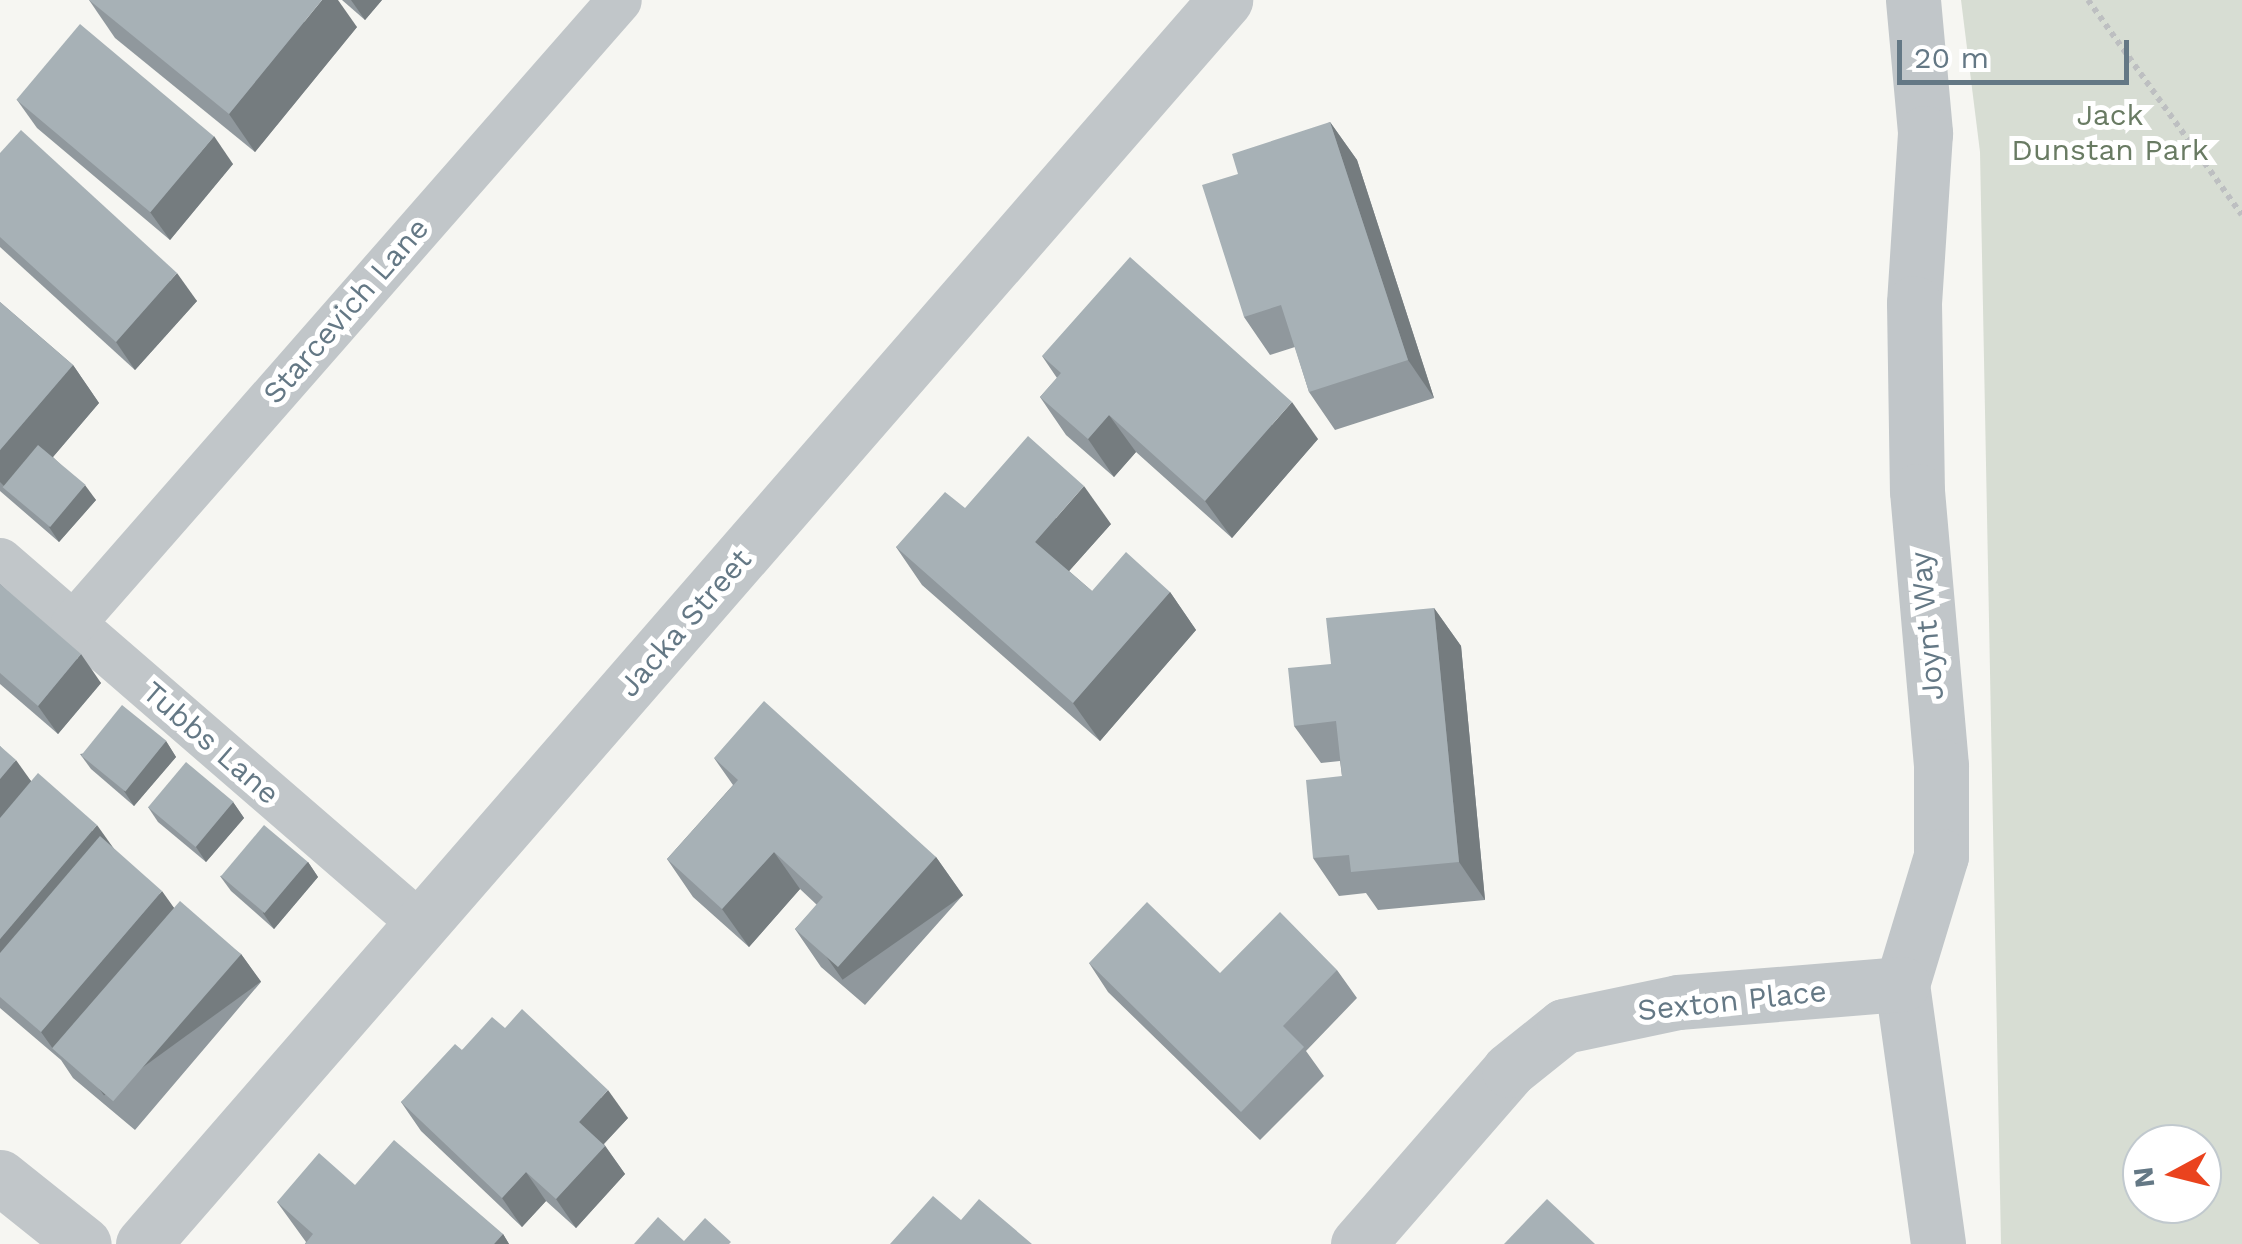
<!DOCTYPE html>
<style>
body{margin:0}
#map{position:relative;width:2242px;height:1244px;overflow:hidden;background:#f6f6f2;font-family:"Work Sans",sans-serif}
div>[style]{position:absolute}
[style*='--x']{left:calc(var(--x)*1px);top:calc(var(--y)*1px);width:calc(var(--w)*1px);rotate:calc(var(--a)*1deg)}
.green>*{inset:0;background:#d7ddd3}
.path>*{height:6px;margin-top:-3px;transform-origin:0;background:repeating-linear-gradient(90deg,#bdbfc1 0 5px,transparent 0 10px)}
.service>*{height:45px;margin:-22.5px;padding:0 22.5px;transform-origin:22.5px;border-radius:22.5px;background:#c1c6c9}
.minor>*{height:55px;margin:-27.5px;padding:0 27.5px;transform-origin:27.5px;border-radius:27.5px;background:#c1c6c9}
.wall>*{inset:0;background:#90989d}
.shaded-wall>*{inset:0;background:#757c7f;transform-origin:0 0}
.building>*{inset:0;background:#a7b1b6;transform-origin:0 0}
span{translate:-50% -50%;white-space:nowrap;text-align:center;line-height:1.15;-webkit-text-stroke:10px #fff;paint-order:stroke}
.park-label{font-size:30px;color:#697b63}
.street-label{font-size:30px;color:#647885}
.north{position:absolute;left:2122px;top:1124px;width:100px;height:100px;box-sizing:border-box;background:#fff;border:2px solid #c1c9ce;border-radius:50%;rotate:263deg;font-size:28px;font-weight:700;line-height:40px;text-align:center;color:#647885}
.north::after{content:'';display:block;margin:auto;width:35px;height:45px;background:#ea431e;clip-path:polygon(50% 0,100% 100%,50% 72%,0 100%)}
.scale{position:absolute;left:1897px;top:40px;width:232px;height:45px;box-sizing:border-box;border:5px solid #647885;border-top:0;padding-left:12px;font-size:30px;line-height:35px;white-space:nowrap;color:#647885;-webkit-text-stroke:8px #fff;paint-order:stroke}
</style>
<div id="map">
<div class="green">
<i style="clip-path:polygon(evenodd,1961px 0,2242px 0,2242px 1244px,2001px 1244px,1980px 152px,1961px 0,2142px 1144px,2202px 1144px,2202px 1204px,2142px 1204px,2142px 1144px)"></i>
</div>
<div class="path">
<i style="--x:2088;--y:0;--w:264;--a:54.4"></i>
</div>
<div class="service">
<i style="--x:0;--y:560;--w:558;--a:40.86"></i>
<i style="--x:73;--y:623;--w:828;--a:-48.77"></i>
</div>
<div class="minor">
<i style="--x:1913;--y:0;--w:134;--a:84.8"></i>
<i style="--x:1925;--y:133;--w:170;--a:93.7"></i>
<i style="--x:1914;--y:303;--w:188;--a:89.1"></i>
<i style="--x:1917;--y:491;--w:276;--a:85"></i>
<i style="--x:1941;--y:766;--w:90;--a:90"></i>
<i style="--x:1941;--y:856;--w:134;--a:106.9"></i>
<i style="--x:1902;--y:984;--w:262;--a:82.1"></i>
<i style="--x:0;--y:1177;--w:107;--a:38.6"></i>
<i style="--x:143;--y:1244;--w:1649;--a:-48.98"></i>
<i style="--x:1358;--y:1244;--w:230;--a:-49"></i>
<i style="--x:1509;--y:1070;--w:70;--a:-38.7"></i>
<i style="--x:1564;--y:1026;--w:116;--a:-11.9"></i>
<i style="--x:1678;--y:1002;--w:225;--a:-4.6"></i>
</div>
<div class="wall">
<i style="clip-path:polygon(89px 0,357px 27px,255px 152px,115px 38px)"></i>
<i style="clip-path:polygon(342px 0,382px 0,365px 20px)"></i>
<i style="clip-path:polygon(17px 100px,233px 164px,170px 240px,37px 128px)"></i>
<i style="clip-path:polygon(1330px 122px,1357px 160px,1434px 398px,1335px 430px,1309px 392px,1295px 347px,1270px 355px,1244px 317px,1238px 174px)"></i>
<i style="clip-path:polygon(0 153px,197px 301px,135px 370px,0 247px)"></i>
<i style="clip-path:polygon(0 302px,73px 365px,99px 403px,53px 457px,96px 500px,59px 542px,0 491px)"></i>
<i style="clip-path:polygon(1042px 356px,1318px 439px,1232px 538px,1136px 452px,1114px 477px,1066px 435px,1040px 397px,1057px 378px)"></i>
<i style="clip-path:polygon(965px 508px,1111px 524px,1069px 571px,1092px 591px,1170px 592px,1196px 630px,1100px 741px,922px 585px,896px 547px)"></i>
<i style="clip-path:polygon(0 584px,101px 683px,58px 734px,0 684px)"></i>
<i style="clip-path:polygon(1434px 608px,1461px 646px,1485px 900px,1378px 910px,1366px 893px,1339px 896px,1313px 858px,1342px 776px,1340px 761px,1321px 763px,1294px 726px,1331px 664px)"></i>
<i style="clip-path:polygon(166px 741px,176px 757px,134px 806px,91px 769px,80px 754px)"></i>
<i style="clip-path:polygon(0 746px,31px 781px,113px 848px,174px 908px,241px 954px,261px 982px,135px 1130px,73px 1078px,61px 1060px,0 1008px)"></i>
<i style="clip-path:polygon(714px 758px,936px 857px,963px 895px,865px 1005px,821px 967px,795px 929px,817px 905px,800px 889px,749px 947px,693px 897px,667px 859px,733px 785px)"></i>
<i style="clip-path:polygon(233px 802px,244px 818px,206px 862px,158px 822px,148px 807px)"></i>
<i style="clip-path:polygon(308px 862px,318px 877px,274px 929px,231px 891px,220px 876px)"></i>
<i style="clip-path:polygon(1089px 963px,1220px 973px,1337px 970px,1357px 998px,1306px 1051px,1324px 1076px,1260px 1140px,1108px 992px)"></i>
<i style="clip-path:polygon(505px 1028px,628px 1118px,604px 1144px,625px 1174px,576px 1228px,546px 1201px,522px 1227px,421px 1131px,401px 1102px,462px 1050px)"></i>
<i style="clip-path:polygon(355px 1185px,503px 1234px,509px 1244px,305px 1244px,306px 1242px,277px 1202px)"></i>
</div>
<div class="shaded-wall">
<i style="clip-path:polygon(322px 0,338px 0,357px 27px,255px 152px,229px 114px)"></i>
<i style="clip-path:polygon(351px 0,382px 0,365px 20px)"></i>
<i style="clip-path:polygon(1330px 122px,1357px 160px,1434px 398px,1408px 360px)"></i>
<i style="clip-path:polygon(214px 136px,233px 164px,170px 240px,150px 212px)"></i>
<i style="clip-path:polygon(177px 273px,197px 301px,135px 370px,116px 342px)"></i>
<i style="clip-path:polygon(73px 365px,99px 403px,17px 499px,0 482px,0 450px)"></i>
<i style="clip-path:polygon(1292px 402px,1318px 439px,1232px 538px,1205px 501px)"></i>
<i style="clip-path:polygon(1109px 415px,1136px 452px,1114px 477px,1088px 439px)"></i>
<i style="clip-path:polygon(85px 485px,96px 500px,59px 542px,49px 527px)"></i>
<i style="clip-path:polygon(1084px 486px,1111px 524px,1062px 579px,1035px 542px)"></i>
<i style="clip-path:polygon(1170px 592px,1196px 630px,1100px 741px,1073px 703px)"></i>
<i style="clip-path:polygon(1434px 608px,1461px 646px,1485px 900px,1459px 862px)"></i>
<i style="clip-path:polygon(81px 654px,101px 683px,58px 734px,38px 706px)"></i>
<i style="clip-path:polygon(166px 741px,176px 757px,134px 806px,124px 791px)"></i>
<i style="clip-path:polygon(16px 760px,36px 788px,0 831px,0 779px)"></i>
<i style="clip-path:polygon(233px 802px,244px 818px,206px 862px,196px 847px)"></i>
<i style="clip-path:polygon(97px 825px,117px 853px,0 991px,0 939px)"></i>
<i style="clip-path:polygon(774px 852px,800px 889px,749px 947px,722px 909px)"></i>
<i style="left:936px;top:857px;width:47px;height:147px;rotate:55deg"></i>
<i style="clip-path:polygon(308px 862px,318px 877px,274px 929px,263px 913px)"></i>
<i style="clip-path:polygon(162px 891px,182px 919px,53px 1049px,61px 1060px,41px 1032px)"></i>
<i style="left:241px;top:954px;width:34px;height:194px;rotate:54deg"></i>
<i style="clip-path:polygon(608px 1090px,628px 1118px,598px 1150px,579px 1122px)"></i>
<i style="clip-path:polygon(605px 1146px,625px 1174px,576px 1228px,556px 1199px)"></i>
<i style="clip-path:polygon(526px 1172px,546px 1201px,522px 1227px,502px 1198px)"></i>
<i style="clip-path:polygon(503px 1234px,509px 1244px,494px 1244px)"></i>
</div>
<div class="building">
<i style="clip-path:polygon(89px 0,322px 0,229px 114px)"></i>
<i style="left:80px;top:24px;width:175px;height:99px;rotate:40deg"></i>
<i style="clip-path:polygon(1330px 122px,1408px 360px,1309px 392px,1281px 305px,1244px 317px,1202px 185px,1238px 174px,1232px 154px)"></i>
<i style="clip-path:polygon(21px 130px,177px 273px,116px 342px,0 237px,0 153px)"></i>
<i style="clip-path:polygon(1130px 257px,1292px 402px,1205px 501px,1109px 415px,1088px 439px,1040px 397px,1061px 373px,1042px 356px)"></i>
<i style="clip-path:polygon(0 302px,73px 365px,0 450px)"></i>
<i style="clip-path:polygon(1028px 436px,1084px 486px,1035px 542px,1092px 591px,1126px 552px,1170px 592px,1073px 703px,896px 547px,945px 492px,965px 508px)"></i>
<i style="left:38px;top:445px;width:62px;height:55px;rotate:40deg"></i>
<i style="clip-path:polygon(0 584px,81px 654px,38px 706px,0 673px)"></i>
<i style="clip-path:polygon(1434px 608px,1459px 862px,1351px 872px,1349px 855px,1313px 858px,1306px 780px,1342px 776px,1336px 721px,1294px 726px,1288px 668px,1331px 664px,1326px 618px)"></i>
<i style="clip-path:polygon(764px 701px,936px 857px,838px 967px,795px 929px,823px 897px,774px 852px,722px 909px,667px 859px,738px 780px,714px 758px)"></i>
<i style="left:122px;top:705px;width:57px;height:65px;rotate:39deg"></i>
<i style="clip-path:polygon(0 746px,16px 760px,0 779px)"></i>
<i style="left:186px;top:762px;width:62px;height:59px;rotate:40deg"></i>
<i style="clip-path:polygon(38px 773px,97px 825px,0 939px,0 818px)"></i>
<i style="left:264px;top:825px;width:57px;height:67px;rotate:40deg"></i>
<i style="clip-path:polygon(100px 836px,162px 891px,41px 1032px,0 997px,0 953px)"></i>
<i style="left:180px;top:901px;width:81px;height:195px;rotate:41deg"></i>
<i style="clip-path:polygon(1147px 902px,1220px 973px,1280px 912px,1337px 970px,1283px 1026px,1304px 1047px,1241px 1112px,1089px 963px)"></i>
<i style="clip-path:polygon(522px 1009px,608px 1090px,579px 1122px,605px 1146px,556px 1199px,526px 1172px,502px 1198px,401px 1102px,455px 1044px,462px 1050px,492px 1017px,505px 1028px)"></i>
<i style="clip-path:polygon(394px 1140px,503px 1234px,494px 1244px,305px 1244px,313px 1234px,277px 1202px,319px 1153px,355px 1185px)"></i>
<i style="clip-path:polygon(933px 1196px,961px 1220px,979px 1199px,1032px 1244px,890px 1244px)"></i>
<i style="clip-path:polygon(1547px 1199px,1595px 1244px,1504px 1244px)"></i>
<i style="clip-path:polygon(658px 1217px,684px 1241px,705px 1218px,731px 1242px,729px 1244px,634px 1244px)"></i>
</div>
<div class="park-label">
<span style="left:2110px;top:132px">Jack<br>Dunstan Park</span>
</div>
<div class="street-label">
<span style="left:346px;top:311px;rotate:-49deg">Starcevich Lane</span>
<span style="left:685px;top:623px;rotate:-49deg">Jacka Street</span>
<span style="left:1927px;top:626px;rotate:-95deg">Joynt Way</span>
<span style="left:211px;top:743px;rotate:41deg">Tubbs Lane</span>
<span style="left:1732px;top:1001px;rotate:-6deg">Sexton Place</span>
</div>
<div class="north">N</div>
<div class="scale">20 m</div>
</div>
